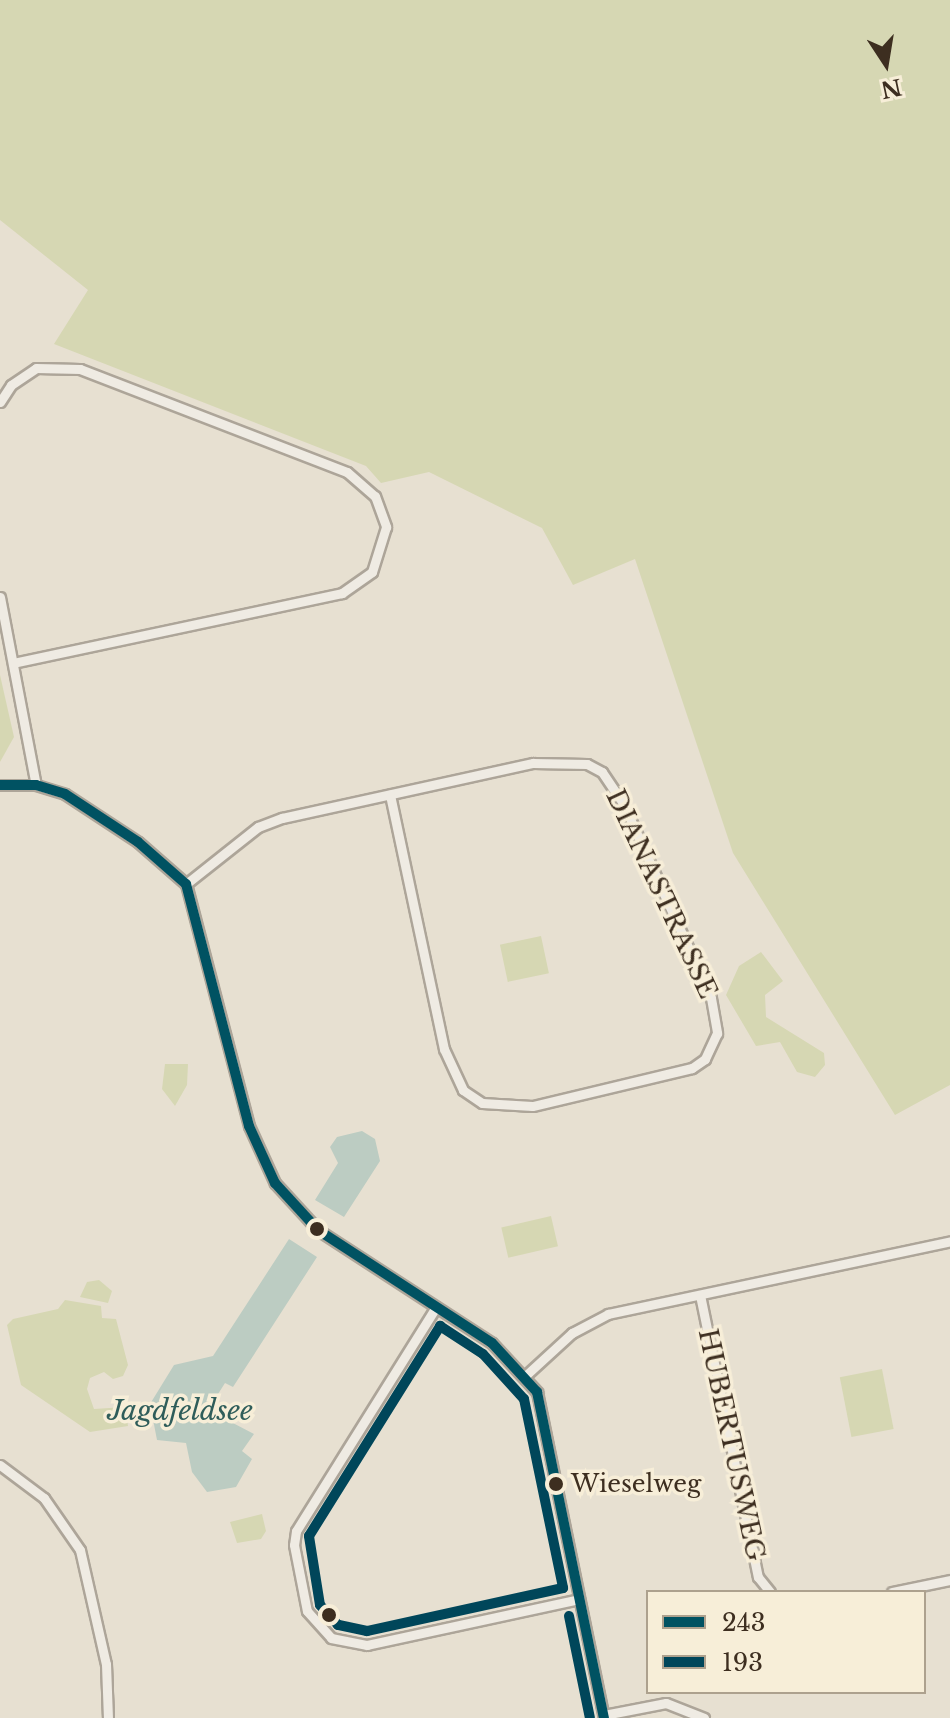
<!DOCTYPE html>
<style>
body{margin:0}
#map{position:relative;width:950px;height:1718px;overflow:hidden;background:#e7e0d1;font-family:"Libre Baskerville",serif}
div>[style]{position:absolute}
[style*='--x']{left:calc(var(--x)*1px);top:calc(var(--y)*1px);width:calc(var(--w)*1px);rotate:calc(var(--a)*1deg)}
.green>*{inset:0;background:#d6d7b3;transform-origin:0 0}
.water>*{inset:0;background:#bcccc2}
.roads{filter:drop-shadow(2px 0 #ada599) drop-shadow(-2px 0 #ada599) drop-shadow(0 2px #ada599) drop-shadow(0 -2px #ada599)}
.minor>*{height:9px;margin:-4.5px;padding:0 4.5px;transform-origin:4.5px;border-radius:4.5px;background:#efebe3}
.bus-1>*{height:10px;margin:-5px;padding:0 5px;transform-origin:5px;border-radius:5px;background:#005262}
.bus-2>*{height:10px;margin:-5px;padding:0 5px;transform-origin:5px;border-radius:5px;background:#00465a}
.dots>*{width:22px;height:22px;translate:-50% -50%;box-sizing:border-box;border:4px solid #f7eed8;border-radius:50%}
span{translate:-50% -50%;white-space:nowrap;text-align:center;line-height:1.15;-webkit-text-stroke:7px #f7eed8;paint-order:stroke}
.bus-label{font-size:24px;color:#3d2e20}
.left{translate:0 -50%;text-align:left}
.street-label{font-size:26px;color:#3d2e20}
.water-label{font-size:28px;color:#2f5d5a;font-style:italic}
.legend{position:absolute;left:646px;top:1590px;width:280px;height:104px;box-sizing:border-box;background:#f7eed8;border:2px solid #ada18e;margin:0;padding:10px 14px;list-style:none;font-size:24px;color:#3d2e20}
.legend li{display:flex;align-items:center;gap:16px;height:40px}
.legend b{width:40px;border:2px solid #ada18e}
.north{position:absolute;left:846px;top:24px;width:80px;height:80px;-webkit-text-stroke:6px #f7eed8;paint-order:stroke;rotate:168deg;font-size:22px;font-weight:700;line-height:32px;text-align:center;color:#3d2e20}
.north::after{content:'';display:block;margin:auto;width:28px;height:36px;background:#3d2e20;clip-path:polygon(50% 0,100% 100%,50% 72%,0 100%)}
</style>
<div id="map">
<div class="green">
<i style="clip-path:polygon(0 0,950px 0,950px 1085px,895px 1115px,733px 853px,635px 559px,573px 585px,542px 528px,429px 472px,381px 483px,366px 466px,54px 344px,88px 290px,0 220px)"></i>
<i style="clip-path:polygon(0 675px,14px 737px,0 762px)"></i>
<i style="left:541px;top:936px;width:38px;height:42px;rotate:78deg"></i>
<i style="clip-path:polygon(761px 952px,783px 981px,765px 995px,766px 1017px,824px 1053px,825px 1065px,815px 1077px,797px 1072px,780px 1042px,756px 1046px,726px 995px,739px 966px)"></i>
<i style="clip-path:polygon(165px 1064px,188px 1064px,187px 1085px,175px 1106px,162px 1089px)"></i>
<i style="left:551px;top:1216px;width:31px;height:51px;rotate:77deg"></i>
<i style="clip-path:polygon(99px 1280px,112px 1291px,108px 1303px,80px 1297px,87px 1282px)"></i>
<i style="clip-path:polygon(65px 1300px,101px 1306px,102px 1318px,116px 1319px,128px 1365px,123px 1376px,113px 1379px,104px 1372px,90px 1378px,87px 1389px,94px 1409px,125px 1407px,128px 1426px,90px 1432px,21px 1385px,7px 1325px,13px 1319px,58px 1309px)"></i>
<i style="left:882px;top:1369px;width:61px;height:43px;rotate:79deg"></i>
<i style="clip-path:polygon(262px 1514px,266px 1531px,261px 1539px,237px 1543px,230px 1522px)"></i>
</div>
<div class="water">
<i style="clip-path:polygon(362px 1131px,375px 1139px,380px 1161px,344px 1217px,315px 1200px,338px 1163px,330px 1147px,337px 1137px)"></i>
<i style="clip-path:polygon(289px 1239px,317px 1257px,233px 1387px,225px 1383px,208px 1410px,254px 1434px,242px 1451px,252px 1459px,236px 1487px,207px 1492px,192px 1472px,186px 1443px,157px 1440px,150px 1404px,174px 1365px,213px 1356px)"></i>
</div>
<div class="roads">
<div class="minor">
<i style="--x:0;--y:402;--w:20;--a:-57"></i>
<i style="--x:11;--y:385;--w:30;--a:-34"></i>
<i style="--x:36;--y:368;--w:44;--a:1.3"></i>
<i style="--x:80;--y:369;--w:286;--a:21.1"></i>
<i style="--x:347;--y:472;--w:37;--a:41"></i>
<i style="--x:375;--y:496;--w:33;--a:70"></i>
<i style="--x:386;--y:527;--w:47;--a:107.3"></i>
<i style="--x:372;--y:572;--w:37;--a:145"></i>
<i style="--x:342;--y:593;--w:335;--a:168"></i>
<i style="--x:0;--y:597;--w:191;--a:79.2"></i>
<i style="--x:0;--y:785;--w:36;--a:0"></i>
<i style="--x:36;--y:785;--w:30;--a:17"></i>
<i style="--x:65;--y:794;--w:87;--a:33.3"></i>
<i style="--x:138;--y:842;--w:64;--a:41.2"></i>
<i style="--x:186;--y:884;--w:250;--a:75.4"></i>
<i style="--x:249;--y:1126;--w:63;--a:65.5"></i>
<i style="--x:275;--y:1183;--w:64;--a:47.5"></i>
<i style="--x:318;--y:1230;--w:207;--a:33"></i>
<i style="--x:492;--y:1343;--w:67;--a:47.4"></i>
<i style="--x:537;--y:1392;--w:333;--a:78.4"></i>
<i style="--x:186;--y:884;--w:92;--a:-38.4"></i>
<i style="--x:258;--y:827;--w:26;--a:-21"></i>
<i style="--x:282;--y:818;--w:257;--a:-12.4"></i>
<i style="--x:533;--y:763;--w:54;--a:1.1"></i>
<i style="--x:587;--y:764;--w:17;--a:28"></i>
<i style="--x:602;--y:772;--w:37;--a:56"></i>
<i style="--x:623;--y:803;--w:214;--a:65.7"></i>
<i style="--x:711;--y:998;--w:36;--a:80"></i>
<i style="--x:717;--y:1033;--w:29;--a:115"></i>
<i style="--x:705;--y:1059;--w:16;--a:145"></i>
<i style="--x:692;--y:1068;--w:164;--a:166.6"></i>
<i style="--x:532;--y:1106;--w:50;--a:-176.6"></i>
<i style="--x:482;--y:1103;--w:23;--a:-146"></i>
<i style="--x:463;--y:1090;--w:45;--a:-114.9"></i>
<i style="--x:444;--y:1049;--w:260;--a:-102"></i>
<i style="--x:700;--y:1295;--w:288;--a:78.4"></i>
<i style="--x:758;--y:1577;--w:19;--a:51"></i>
<i style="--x:436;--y:1307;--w:264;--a:122"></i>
<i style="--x:296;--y:1531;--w:14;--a:98"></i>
<i style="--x:294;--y:1545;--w:67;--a:78.9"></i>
<i style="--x:307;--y:1611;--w:36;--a:48"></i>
<i style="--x:331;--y:1638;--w:37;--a:11"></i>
<i style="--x:367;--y:1645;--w:217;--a:-12.2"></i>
<i style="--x:525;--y:1376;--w:64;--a:-42.5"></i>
<i style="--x:572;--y:1333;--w:41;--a:-27.8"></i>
<i style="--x:608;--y:1314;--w:350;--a:-12"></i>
<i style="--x:0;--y:1465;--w:55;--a:36.9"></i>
<i style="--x:44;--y:1498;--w:63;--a:55.3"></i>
<i style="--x:80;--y:1550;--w:117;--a:77.2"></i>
<i style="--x:106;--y:1664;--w:54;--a:87.9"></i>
<i style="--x:892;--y:1592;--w:59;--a:-11.7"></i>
<i style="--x:604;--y:1715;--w:63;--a:-11"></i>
<i style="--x:666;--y:1703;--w:41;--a:21.5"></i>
</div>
</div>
<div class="bus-1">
<i style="--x:0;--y:785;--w:36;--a:0"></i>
<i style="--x:36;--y:785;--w:30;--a:17"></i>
<i style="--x:65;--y:794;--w:87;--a:33.3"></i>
<i style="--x:138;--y:842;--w:64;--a:41.2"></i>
<i style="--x:186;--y:884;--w:250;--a:75.4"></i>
<i style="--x:249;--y:1126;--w:63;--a:65.5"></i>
<i style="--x:275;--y:1183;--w:64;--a:47.5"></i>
<i style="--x:318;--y:1230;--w:207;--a:33"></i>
<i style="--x:492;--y:1343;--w:67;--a:47.4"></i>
<i style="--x:537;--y:1392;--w:333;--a:78.4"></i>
</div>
<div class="bus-2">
<i style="--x:440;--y:1326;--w:51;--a:33.1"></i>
<i style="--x:483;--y:1354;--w:61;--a:47.7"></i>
<i style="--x:524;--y:1399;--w:193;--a:78.3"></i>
<i style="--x:563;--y:1588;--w:201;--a:167.6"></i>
<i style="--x:367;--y:1631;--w:30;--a:-168"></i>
<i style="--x:338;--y:1625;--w:27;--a:-132"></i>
<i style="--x:320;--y:1605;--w:70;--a:-99.1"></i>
<i style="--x:309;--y:1536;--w:248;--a:-58"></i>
<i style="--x:569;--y:1616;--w:104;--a:78.4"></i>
</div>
<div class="dots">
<i style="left:317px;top:1229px;background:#3d2e20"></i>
<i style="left:556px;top:1484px;background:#3d2e20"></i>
<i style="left:329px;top:1615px;background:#3d2e20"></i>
</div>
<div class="bus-label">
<span class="left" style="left:571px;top:1484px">Wieselweg</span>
</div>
<div class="street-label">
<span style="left:661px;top:894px;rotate:65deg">DIANASTRASSE</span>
<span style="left:731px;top:1445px;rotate:78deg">HUBERTUSWEG</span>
</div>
<div class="water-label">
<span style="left:180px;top:1411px">Jagdfeldsee</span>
</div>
<ul class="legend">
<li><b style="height:10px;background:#005262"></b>243</li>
<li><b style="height:10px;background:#00465a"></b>193</li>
</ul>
<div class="north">N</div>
</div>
